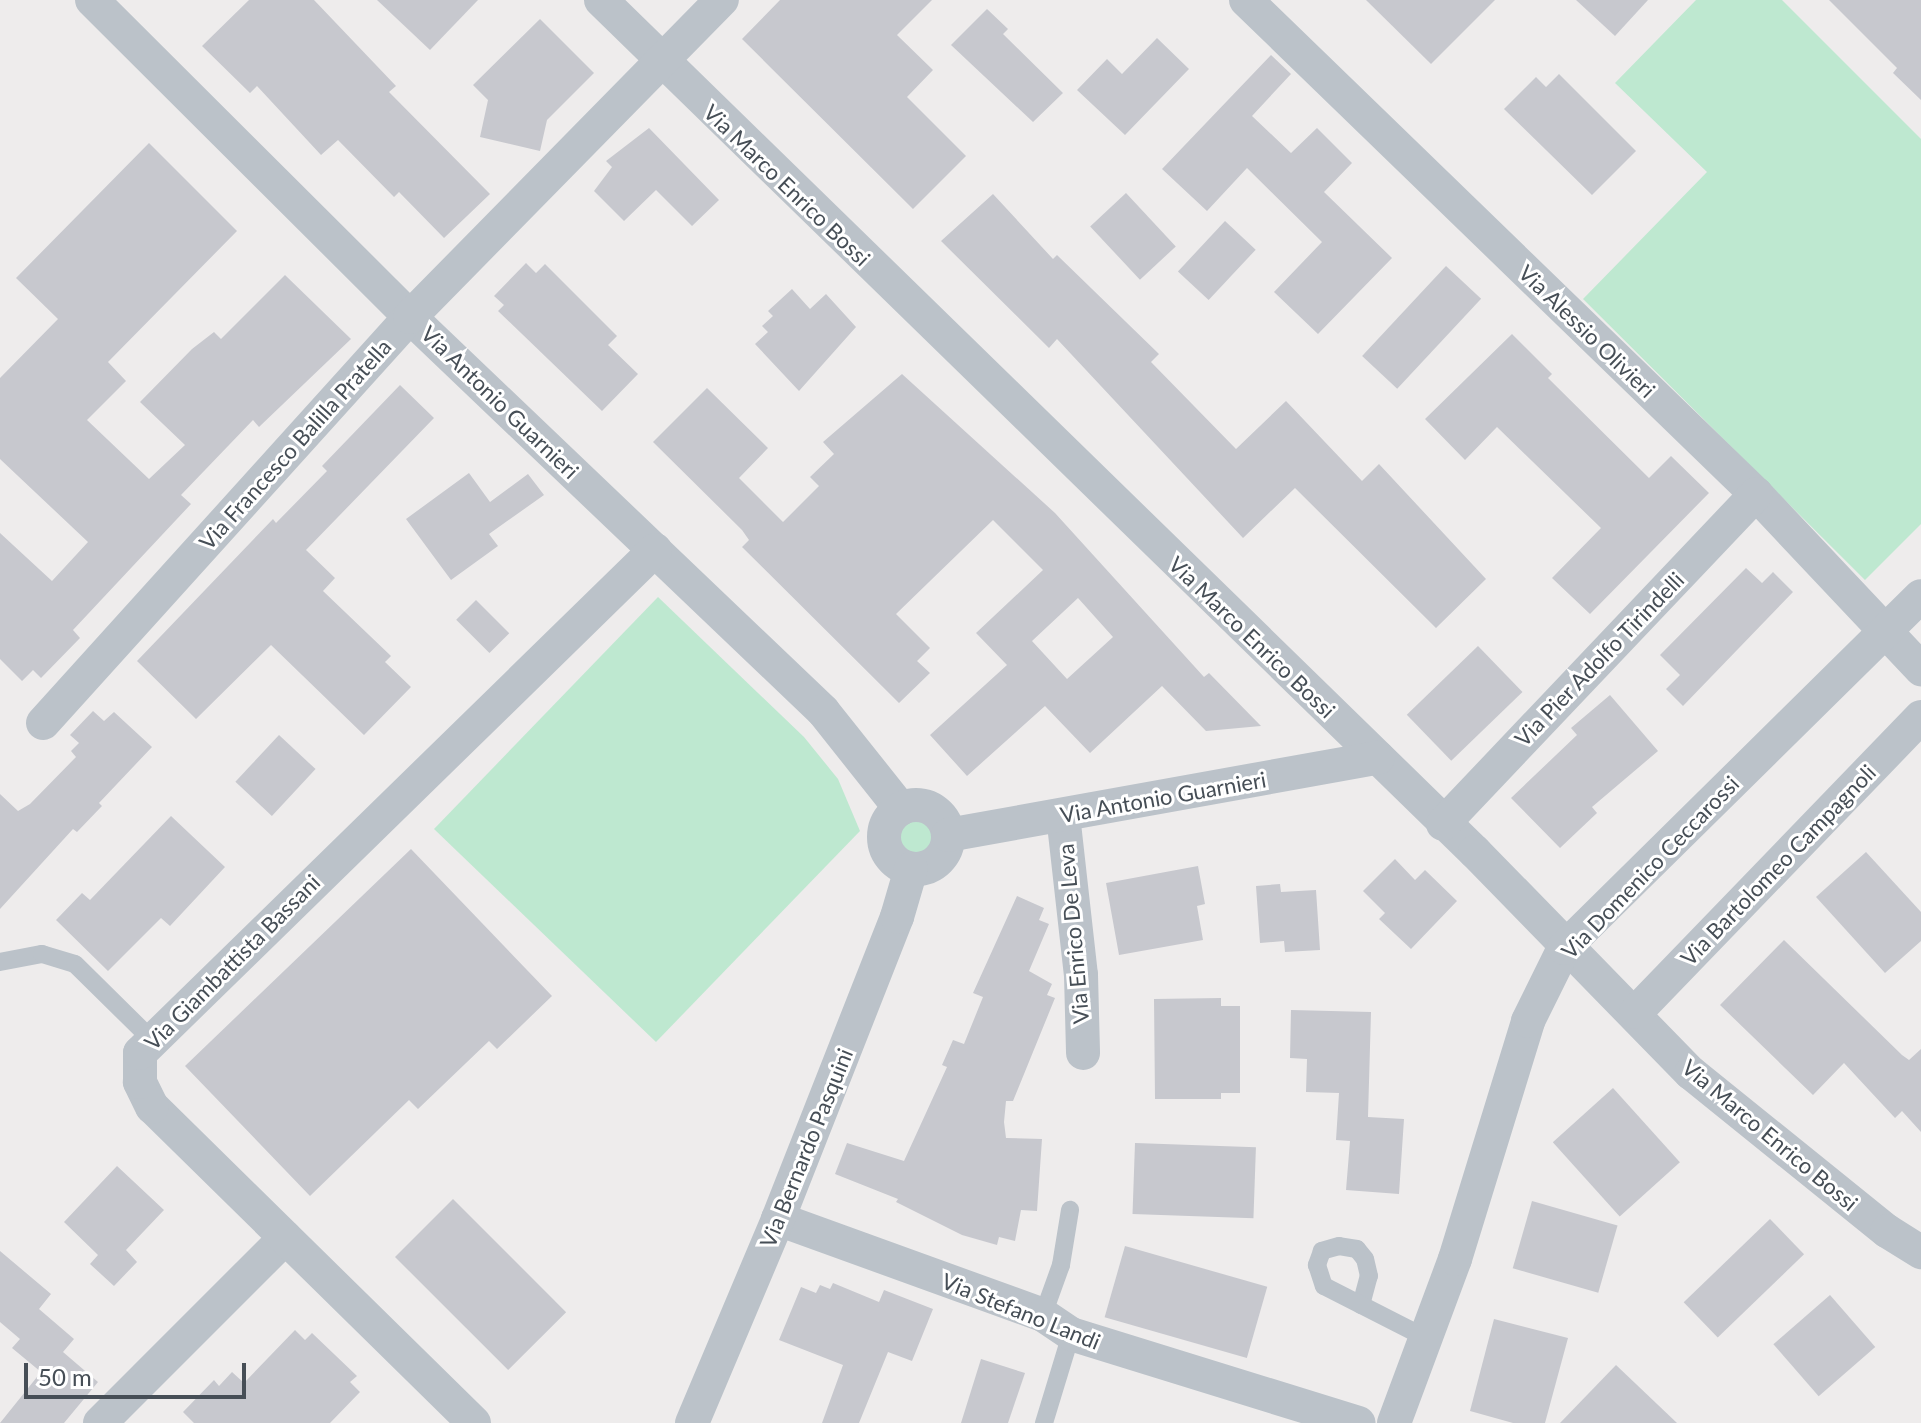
<!DOCTYPE html>
<style>
body{margin:0}
#map{position:relative;width:1921px;height:1423px;overflow:hidden;background:#eeecec;font-family:Lato,sans-serif}
div>[style]{position:absolute}
[style*='--x']{left:calc(var(--x)*1px);top:calc(var(--y)*1px);width:calc(var(--w)*1px);rotate:calc(var(--a)*1deg)}
.green>*{inset:0;background:#bee8d0}
.round{border-radius:50%}
.building>*{inset:0;background:#c7c8ce;transform-origin:0 0}
.service>*{height:18px;margin:-9px;padding:0 9px;transform-origin:9px;border-radius:9px;background:#bbc2c9}
.minor>*{height:34px;margin:-17px;padding:0 17px;transform-origin:17px;border-radius:17px;background:#bbc2c9}
.minor>.ring{margin:-17px;padding:0;box-sizing:content-box;background:none;border:34px solid #bbc2c9;border-radius:50%}
span{translate:-50% -50%;white-space:nowrap;text-align:center;line-height:1.15;-webkit-text-stroke:6px #fff;paint-order:stroke}
.street-label{font-size:22px;color:#464e56}
.scale{position:absolute;left:24px;top:1363px;width:222px;height:36px;box-sizing:border-box;border:4px solid #464e56;border-top:0;padding-left:10px;font-size:24px;line-height:28px;white-space:nowrap;color:#464e56;-webkit-text-stroke:6px #fff;paint-order:stroke}
</style>
<div id="map">
<div class="green">
<i style="clip-path:polygon(1696px 0,1782px 0,1921px 139px,1921px 524px,1865px 580px,1583px 299px,1707px 172px,1615px 83px)"></i>
<i style="clip-path:polygon(658px 597px,804px 737px,838px 779px,860px 831px,656px 1042px,434px 829px)"></i>
<i class="round" style="left:898px;top:818px;width:38px;height:38px"></i>
</div>
<div class="building">
<i style="clip-path:polygon(249px 0,314px 0,396px 86px,389px 92px,490px 194px,444px 238px,399px 192px,394px 197px,338px 140px,321px 155px,257px 86px,250px 93px,202px 46px)"></i>
<i style="clip-path:polygon(377px 0,478px 0,430px 50px)"></i>
<i style="clip-path:polygon(780px 0,932px 0,897px 35px,933px 70px,907px 97px,966px 156px,913px 209px,742px 39px)"></i>
<i style="clip-path:polygon(1366px 0,1495px 0,1431px 64px)"></i>
<i style="clip-path:polygon(1576px 0,1648px 0,1615px 36px)"></i>
<i style="clip-path:polygon(1829px 0,1921px 0,1921px 100px,1893px 73px,1897px 68px)"></i>
<i style="clip-path:polygon(987px 9px,1008px 29px,1003px 34px,1063px 93px,1033px 122px,951px 45px)"></i>
<i style="clip-path:polygon(540px 19px,594px 73px,547px 120px,540px 151px,480px 137px,488px 100px,473px 85px)"></i>
<i style="clip-path:polygon(1157px 38px,1189px 69px,1125px 135px,1077px 90px,1107px 59px,1122px 74px)"></i>
<i style="clip-path:polygon(1271px 55px,1291px 74px,1252px 116px,1291px 153px,1317px 128px,1352px 163px,1324px 192px,1392px 258px,1318px 334px,1274px 292px,1322px 242px,1247px 168px,1207px 211px,1162px 169px)"></i>
<i style="clip-path:polygon(1559px 74px,1636px 151px,1592px 195px,1504px 109px,1536px 77px,1546px 87px)"></i>
<i style="clip-path:polygon(649px 128px,719px 200px,692px 226px,656px 190px,624px 221px,594px 191px,612px 167px,606px 161px)"></i>
<i style="clip-path:polygon(149px 143px,237px 231px,108px 362px,126px 381px,87px 420px,149px 479px,185px 445px,140px 402px,192px 349px,214px 332px,221px 339px,285px 275px,351px 339px,259px 427px,253px 420px,181px 495px,191px 504px,73px 630px,80px 638px,41px 678px,33px 670px,22px 681px,0 659px,0 533px,52px 581px,88px 542px,0 459px,0 378px,58px 319px,16px 278px)"></i>
<i style="left:1126px;top:193px;width:73px;height:49px;rotate:47deg"></i>
<i style="clip-path:polygon(993px 194px,1053px 259px,1057px 255px,1159px 354px,1151px 362px,1236px 449px,1286px 401px,1362px 481px,1379px 464px,1486px 579px,1436px 628px,1295px 488px,1243px 538px,1057px 339px,1049px 348px,941px 241px)"></i>
<i style="left:1225px;top:221px;width:42px;height:69px;rotate:43deg"></i>
<i style="clip-path:polygon(526px 263px,536px 273px,545px 264px,617px 336px,608px 345px,638px 374px,602px 411px,498px 311px,504px 305px,494px 296px)"></i>
<i style="left:1446px;top:266px;width:48px;height:123px;rotate:43deg"></i>
<i style="clip-path:polygon(792px 289px,810px 309px,826px 294px,856px 327px,799px 391px,755px 344px,768px 332px,762px 326px,773px 316px,768px 311px)"></i>
<i style="clip-path:polygon(1512px 334px,1552px 374px,1548px 378px,1649px 478px,1671px 456px,1709px 493px,1590px 614px,1552px 578px,1601px 528px,1497px 427px,1465px 460px,1425px 419px)"></i>
<i style="clip-path:polygon(evenodd,902px 374px,1055px 513px,1204px 677px,1209px 673px,1261px 726px,1206px 731px,1162px 686px,1090px 753px,1045px 706px,967px 776px,930px 735px,1007px 665px,976px 633px,1043px 570px,993px 520px,896px 614px,930px 648px,917px 661px,930px 673px,899px 703px,742px 547px,749px 540px,742px 530px,653px 442px,707px 388px,768px 448px,739px 478px,783px 522px,819px 486px,810px 477px,834px 454px,823px 442px,902px 374px,1078px 598px,1113px 637px,1067px 679px,1032px 641px,1078px 598px)"></i>
<i style="clip-path:polygon(400px 385px,434px 418px,306px 550px,335px 578px,323px 591px,391px 656px,385px 662px,411px 687px,364px 735px,271px 645px,196px 719px,137px 661px,273px 519px,276px 523px,327px 471px,322px 466px)"></i>
<i style="clip-path:polygon(469px 473px,490px 502px,528px 474px,544px 495px,489px 534px,498px 546px,451px 580px,406px 519px)"></i>
<i style="clip-path:polygon(1746px 568px,1762px 583px,1773px 572px,1793px 592px,1683px 706px,1666px 689px,1680px 675px,1660px 655px)"></i>
<i style="left:476px;top:600px;width:47px;height:28px;rotate:45deg"></i>
<i style="left:1478px;top:646px;width:64px;height:99px;rotate:46deg"></i>
<i style="clip-path:polygon(1610px 695px,1658px 751px,1592px 807px,1597px 813px,1560px 848px,1511px 798px,1577px 735px,1571px 728px)"></i>
<i style="clip-path:polygon(93px 711px,104px 721px,114px 712px,152px 747px,99px 803px,102px 806px,77px 832px,73px 829px,0 909px,0 794px,18px 811px,30px 804px,76px 757px,71px 751px,79px 743px,70px 735px)"></i>
<i style="left:279px;top:735px;width:50px;height:64px;rotate:43deg"></i>
<i style="clip-path:polygon(171px 816px,225px 867px,170px 926px,161px 918px,108px 971px,56px 920px,82px 893px,90px 900px)"></i>
<i style="clip-path:polygon(411px 849px,552px 996px,497px 1049px,489px 1041px,418px 1109px,409px 1100px,310px 1196px,185px 1066px)"></i>
<i style="clip-path:polygon(1866px 852px,1921px 912px,1921px 941px,1885px 973px,1816px 897px)"></i>
<i style="clip-path:polygon(1395px 859px,1415px 880px,1425px 870px,1457px 901px,1411px 949px,1379px 919px,1385px 913px,1363px 891px)"></i>
<i style="clip-path:polygon(1198px 866px,1205px 904px,1197px 906px,1203px 940px,1119px 955px,1106px 883px)"></i>
<i style="clip-path:polygon(1280px 884px,1281px 892px,1316px 890px,1320px 950px,1285px 952px,1284px 941px,1260px 943px,1256px 886px)"></i>
<i style="clip-path:polygon(1017px 896px,1044px 908px,1039px 920px,1049px 924px,1029px 971px,1052px 984px,1047px 995px,1055px 998px,1013px 1101px,1006px 1101px,1004px 1122px,1006px 1138px,1042px 1139px,1037px 1211px,1021px 1210px,1015px 1241px,999px 1237px,997px 1245px,962px 1235px,896px 1202px,898px 1199px,835px 1174px,847px 1143px,904px 1161px,947px 1067px,942px 1065px,953px 1040px,964px 1044px,983px 997px,973px 993px)"></i>
<i style="clip-path:polygon(1784px 940px,1902px 1055px,1909px 1060px,1921px 1049px,1921px 1132px,1902px 1111px,1895px 1118px,1844px 1063px,1813px 1095px,1720px 1005px)"></i>
<i style="clip-path:polygon(1221px 998px,1221px 1006px,1240px 1006px,1240px 1093px,1221px 1093px,1221px 1099px,1155px 1099px,1154px 999px)"></i>
<i style="clip-path:polygon(1291px 1010px,1371px 1012px,1368px 1117px,1404px 1119px,1399px 1194px,1346px 1190px,1350px 1141px,1336px 1140px,1339px 1093px,1306px 1092px,1307px 1059px,1290px 1058px)"></i>
<i style="left:1613px;top:1088px;width:100px;height:81px;rotate:48deg"></i>
<i style="left:1135px;top:1143px;width:121px;height:71px;rotate:2deg"></i>
<i style="clip-path:polygon(117px 1166px,164px 1210px,126px 1250px,137px 1262px,114px 1286px,90px 1264px,98px 1255px,64px 1222px)"></i>
<i style="left:453px;top:1199px;width:160px;height:82px;rotate:45deg"></i>
<i style="left:1532px;top:1201px;width:89px;height:70px;rotate:16deg"></i>
<i style="left:1770px;top:1219px;width:49px;height:120px;rotate:46deg"></i>
<i style="left:1125px;top:1246px;width:148px;height:74px;rotate:16deg"></i>
<i style="clip-path:polygon(0 1251px,51px 1294px,39px 1309px,74px 1339px,63px 1352px,98px 1382px,64px 1423px,0 1423px,41px 1372px,12px 1348px,20px 1339px,0 1322px)"></i>
<i style="clip-path:polygon(833px 1283px,879px 1302px,884px 1290px,933px 1309px,912px 1361px,888px 1352px,859px 1423px,822px 1423px,843px 1365px,779px 1340px,801px 1287px,816px 1293px,820px 1285px,830px 1289px)"></i>
<i style="left:1830px;top:1295px;width:69px;height:75px;rotate:49deg"></i>
<i style="clip-path:polygon(1494px 1319px,1568px 1338px,1545px 1423px,1513px 1423px,1470px 1411px)"></i>
<i style="clip-path:polygon(295px 1330px,305px 1340px,312px 1333px,357px 1376px,350px 1382px,360px 1392px,330px 1423px,194px 1423px,183px 1412px,214px 1380px,219px 1386px,232px 1372px,244px 1383px)"></i>
<i style="clip-path:polygon(981px 1359px,1025px 1373px,1008px 1423px,961px 1423px)"></i>
<i style="clip-path:polygon(1616px 1365px,1677px 1423px,1560px 1423px)"></i>
</div>
<div class="service">
<i style="--x:0;--y:962;--w:43;--a:-10.8"></i>
<i style="--x:42;--y:954;--w:34;--a:17"></i>
<i style="--x:75;--y:964;--w:107;--a:44.6"></i>
<i style="--x:1361;--y:1305;--w:30;--a:-75"></i>
<i style="--x:1369;--y:1276;--w:17;--a:-103"></i>
<i style="--x:1365;--y:1259;--w:13;--a:-129"></i>
<i style="--x:1357;--y:1249;--w:18;--a:-171"></i>
<i style="--x:1339;--y:1246;--w:18;--a:164"></i>
<i style="--x:1322;--y:1251;--w:15;--a:110"></i>
<i style="--x:1317;--y:1265;--w:22;--a:72"></i>
<i style="--x:1324;--y:1286;--w:114;--a:27"></i>
<i style="--x:1043;--y:1315;--w:53;--a:-70.2"></i>
<i style="--x:1061;--y:1265;--w:56;--a:-80.7"></i>
<i style="--x:1044;--y:1423;--w:93;--a:-73.1"></i>
</div>
<div class="minor">
<i style="--x:92;--y:0;--w:449;--a:44.9"></i>
<i style="--x:410;--y:317;--w:571;--a:43.65"></i>
<i style="--x:823;--y:711;--w:125;--a:51.5"></i>
<i style="--x:601;--y:0;--w:1221;--a:44.27"></i>
<i style="--x:1475;--y:852;--w:309;--a:45.7"></i>
<i style="--x:1691;--y:1073;--w:252;--a:38.9"></i>
<i style="--x:1887;--y:1231;--w:40;--a:32"></i>
<i style="--x:1246;--y:0;--w:710;--a:44.09"></i>
<i style="--x:1756;--y:494;--w:241;--a:46.7"></i>
<i style="--x:43;--y:723;--w:547;--a:-47.89"></i>
<i style="--x:410;--y:317;--w:445;--a:-45.5"></i>
<i class="ring" style="left:884px;top:805px;width:30px;height:30px"></i>
<i style="--x:1063;--y:815;--w:161;--a:83.6"></i>
<i style="--x:1081;--y:975;--w:78;--a:88.5"></i>
<i style="--x:1443;--y:824;--w:455;--a:-46.5"></i>
<i style="--x:948;--y:835;--w:437;--a:-10.2"></i>
<i style="--x:1636;--y:1012;--w:410;--a:-46"></i>
<i style="--x:778;--y:1219;--w:282;--a:19.9"></i>
<i style="--x:1043;--y:1315;--w:34;--a:34"></i>
<i style="--x:1071;--y:1334;--w:301;--a:17.2"></i>
<i style="--x:100;--y:1423;--w:262;--a:-45"></i>
<i style="--x:474;--y:1423;--w:451;--a:-135.5"></i>
<i style="--x:152;--y:1107;--w:28;--a:-116"></i>
<i style="--x:140;--y:1082;--w:29;--a:-90"></i>
<i style="--x:140;--y:1053;--w:720;--a:-44.32"></i>
<i style="--x:692;--y:1423;--w:221;--a:-67.1"></i>
<i style="--x:778;--y:1219;--w:325;--a:-68.5"></i>
<i style="--x:897;--y:917;--w:50;--a:-73.7"></i>
<i style="--x:1394;--y:1423;--w:175;--a:-69.6"></i>
<i style="--x:1455;--y:1259;--w:249;--a:-72.9"></i>
<i style="--x:1528;--y:1021;--w:81;--a:-63.7"></i>
<i style="--x:1564;--y:948;--w:501;--a:-44.6"></i>
</div>
<div class="street-label">
<span style="left:787px;top:185px;rotate:44deg">Via Marco Enrico Bossi</span>
<span style="left:1587px;top:331px;rotate:44deg">Via Alessio Olivieri</span>
<span style="left:500px;top:402px;rotate:44deg">Via Antonio Guarnieri</span>
<span style="left:295px;top:444px;rotate:-48deg">Via Francesco Balilla Pratella</span>
<span style="left:1252px;top:637px;rotate:44deg">Via Marco Enrico Bossi</span>
<span style="left:1599px;top:659px;rotate:-46deg">Via Pier Adolfo Tirindelli</span>
<span style="left:1163px;top:797px;rotate:-10deg">Via Antonio Guarnieri</span>
<span style="left:1778px;top:865px;rotate:-46deg">Via Bartolomeo Campagnoli</span>
<span style="left:1650px;top:867px;rotate:-46deg">Via Domenico Ceccarossi</span>
<span style="left:1073px;top:934px;rotate:-95deg">Via Enrico De Leva</span>
<span style="left:232px;top:962px;rotate:-45deg">Via Giambattista Bassani</span>
<span style="left:1770px;top:1135px;rotate:40deg">Via Marco Enrico Bossi</span>
<span style="left:806px;top:1148px;rotate:-68deg">Via Bernardo Pasquini</span>
<span style="left:1021px;top:1311px;rotate:22deg">Via Stefano Landi</span>
</div>
<div class="scale">50 m</div>
</div>
